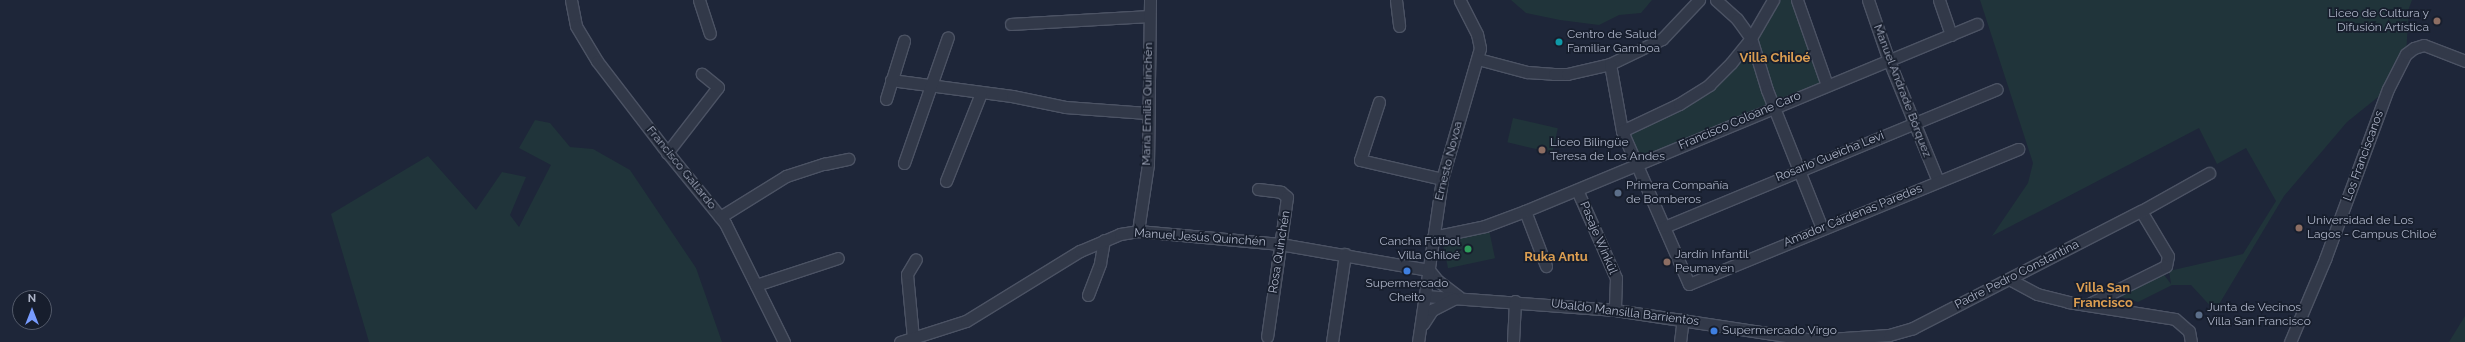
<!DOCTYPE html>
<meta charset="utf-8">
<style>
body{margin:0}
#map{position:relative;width:2465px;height:342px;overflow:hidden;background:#1e2639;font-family:Raleway,sans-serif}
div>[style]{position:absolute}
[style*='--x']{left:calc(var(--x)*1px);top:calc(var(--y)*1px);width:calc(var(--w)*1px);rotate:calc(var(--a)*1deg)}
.green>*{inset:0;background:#20343a;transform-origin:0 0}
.roads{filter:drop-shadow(1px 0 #4c5364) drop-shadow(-1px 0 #4c5364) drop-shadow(0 1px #4c5364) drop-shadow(0 -1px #4c5364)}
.minor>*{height:11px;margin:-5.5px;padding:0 5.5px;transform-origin:5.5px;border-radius:5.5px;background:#323949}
.dots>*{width:11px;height:11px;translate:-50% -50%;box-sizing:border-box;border:2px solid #171e2d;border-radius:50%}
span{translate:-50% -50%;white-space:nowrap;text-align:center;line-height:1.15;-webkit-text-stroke:3.5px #171e2d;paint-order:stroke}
.poi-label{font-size:12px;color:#acb3c6}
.right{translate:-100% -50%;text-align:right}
.left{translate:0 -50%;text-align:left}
.street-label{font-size:12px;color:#acb3c6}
.neighbourhood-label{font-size:13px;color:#dc9e51;font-weight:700}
.north{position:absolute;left:12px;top:290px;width:40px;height:40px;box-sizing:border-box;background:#171e2d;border:1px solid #535a6a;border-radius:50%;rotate:0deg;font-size:11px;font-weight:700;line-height:16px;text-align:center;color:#acb3c6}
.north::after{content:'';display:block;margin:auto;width:14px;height:18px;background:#789cff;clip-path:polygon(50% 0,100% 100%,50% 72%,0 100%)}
</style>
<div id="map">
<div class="green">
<i style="clip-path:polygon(1511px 0,1652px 0,1641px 13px,1619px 15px,1599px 25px,1560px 20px,1526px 13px)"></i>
<i style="clip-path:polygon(1775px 0,1796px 0,1826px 84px,1637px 162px,1624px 132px,1703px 92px)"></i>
<i style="clip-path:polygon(1980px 0,2412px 0,2409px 8px,2406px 54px,2388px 89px,2347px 122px,2284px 196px,2215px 311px,2191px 285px,2172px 285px,2138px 302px,2115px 295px,2162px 272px,2171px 284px,2169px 271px,2243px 254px,2276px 201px,2246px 148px,2217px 164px,2199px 128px,1992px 236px,2028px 183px,2033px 163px)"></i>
<i style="left:1513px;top:118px;width:46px;height:25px;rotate:13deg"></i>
<i style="clip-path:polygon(535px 120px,550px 123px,570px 147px,593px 149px,630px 170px,696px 268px,722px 342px,369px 342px,331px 214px,428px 156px,476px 210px,502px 172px,526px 177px,510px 215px,519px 227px,551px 165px,519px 148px)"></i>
<i style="left:1489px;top:230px;width:29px;height:48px;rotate:78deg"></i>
<i style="clip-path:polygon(2465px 316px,2465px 342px,2449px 342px)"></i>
</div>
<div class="roads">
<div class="minor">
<i style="--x:571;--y:0;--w:26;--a:79"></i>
<i style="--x:576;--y:26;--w:41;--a:59"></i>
<i style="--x:597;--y:61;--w:108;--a:52.5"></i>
<i style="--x:663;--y:147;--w:98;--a:50.8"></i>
<i style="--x:725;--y:223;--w:133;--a:63.6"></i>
<i style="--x:699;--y:0;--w:35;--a:72"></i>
<i style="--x:1396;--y:0;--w:26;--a:83"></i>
<i style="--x:1716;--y:0;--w:28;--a:42"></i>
<i style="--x:1737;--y:19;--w:24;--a:54"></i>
<i style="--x:1751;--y:38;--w:54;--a:72.9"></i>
<i style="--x:1767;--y:90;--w:149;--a:68.3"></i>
<i style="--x:1797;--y:0;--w:90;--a:70.6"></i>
<i style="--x:1868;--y:0;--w:65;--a:71"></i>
<i style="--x:1889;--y:61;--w:130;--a:67.8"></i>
<i style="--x:1939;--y:0;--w:37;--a:71"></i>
<i style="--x:1011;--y:24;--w:138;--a:-3.3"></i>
<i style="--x:1478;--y:59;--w:51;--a:14.9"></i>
<i style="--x:1527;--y:72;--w:27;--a:4"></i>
<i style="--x:1554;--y:74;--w:13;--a:0"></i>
<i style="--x:1567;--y:74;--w:44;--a:-13.1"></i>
<i style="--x:1610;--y:64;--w:58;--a:-25.7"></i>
<i style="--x:1662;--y:39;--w:54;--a:-46.5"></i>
<i style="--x:1610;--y:64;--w:68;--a:79.8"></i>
<i style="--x:1622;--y:131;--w:167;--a:66.4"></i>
<i style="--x:1689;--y:284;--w:356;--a:-22.3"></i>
<i style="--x:891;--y:80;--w:122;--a:7.5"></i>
<i style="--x:1012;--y:96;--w:54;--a:11.7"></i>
<i style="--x:1065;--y:107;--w:82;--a:4.2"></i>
<i style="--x:886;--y:99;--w:61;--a:-72.8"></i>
<i style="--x:1379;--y:102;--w:61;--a:108.1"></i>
<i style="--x:1360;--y:160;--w:84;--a:13"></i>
<i style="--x:1622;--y:131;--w:63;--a:-25.3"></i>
<i style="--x:1679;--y:104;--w:36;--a:-32"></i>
<i style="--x:1709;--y:85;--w:31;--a:-45"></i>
<i style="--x:1731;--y:63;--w:32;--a:-51"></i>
<i style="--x:1751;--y:38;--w:44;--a:-59.9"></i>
<i style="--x:667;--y:153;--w:83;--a:-52.3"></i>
<i style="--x:718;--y:87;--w:21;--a:-141"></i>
<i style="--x:904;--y:163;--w:133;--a:-70.8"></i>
<i style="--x:946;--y:181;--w:95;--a:-68.3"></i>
<i style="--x:1258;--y:189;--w:23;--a:7"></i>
<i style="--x:1281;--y:192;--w:8;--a:40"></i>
<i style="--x:1287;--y:197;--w:141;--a:98.1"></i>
<i style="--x:1577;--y:190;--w:96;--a:66.1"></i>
<i style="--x:1616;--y:278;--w:32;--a:92"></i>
<i style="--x:1525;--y:211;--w:59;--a:69.1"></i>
<i style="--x:720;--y:217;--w:78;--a:-31.8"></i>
<i style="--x:786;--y:176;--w:40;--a:-18"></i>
<i style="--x:824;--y:164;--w:25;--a:-12"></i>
<i style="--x:1664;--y:227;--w:360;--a:-22.5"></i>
<i style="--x:1138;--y:231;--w:68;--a:-81.5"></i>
<i style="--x:1148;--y:164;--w:164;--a:-89.3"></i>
<i style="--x:1433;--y:237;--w:53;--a:-11.9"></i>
<i style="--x:1485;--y:226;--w:43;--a:-20.6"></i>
<i style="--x:1525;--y:211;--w:489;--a:-22.5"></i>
<i style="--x:1429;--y:270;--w:14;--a:51"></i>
<i style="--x:1438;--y:281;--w:26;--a:37"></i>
<i style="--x:2009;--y:279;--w:32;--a:28"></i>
<i style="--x:2037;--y:294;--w:32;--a:14"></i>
<i style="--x:2068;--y:302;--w:108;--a:9"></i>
<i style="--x:2175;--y:319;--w:18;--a:41"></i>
<i style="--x:2189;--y:331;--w:11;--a:80"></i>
<i style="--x:756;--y:285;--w:86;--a:-18.2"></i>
<i style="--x:1088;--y:295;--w:34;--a:-69"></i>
<i style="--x:1100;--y:263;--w:23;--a:-80"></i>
<i style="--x:1425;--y:296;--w:191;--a:4.2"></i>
<i style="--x:1615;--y:310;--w:207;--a:8.6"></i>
<i style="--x:2087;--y:305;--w:88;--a:-26.3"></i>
<i style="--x:2166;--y:266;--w:10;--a:-79"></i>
<i style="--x:2168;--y:256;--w:52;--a:-121"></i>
<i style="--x:1423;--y:324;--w:17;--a:-57"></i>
<i style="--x:1432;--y:310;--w:25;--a:-27"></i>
<i style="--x:913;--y:338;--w:64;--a:-95.4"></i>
<i style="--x:907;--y:274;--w:17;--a:-59"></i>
<i style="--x:1814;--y:340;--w:75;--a:-3.8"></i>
<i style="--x:1889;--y:335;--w:25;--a:-16"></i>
<i style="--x:1913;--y:328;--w:256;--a:-27.2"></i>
<i style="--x:2141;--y:211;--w:78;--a:-29.2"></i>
<i style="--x:900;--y:342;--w:69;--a:-17.7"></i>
<i style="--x:966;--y:321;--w:134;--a:-31.6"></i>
<i style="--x:1080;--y:251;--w:43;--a:-23"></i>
<i style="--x:1120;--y:234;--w:18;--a:-9"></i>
<i style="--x:1138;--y:231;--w:143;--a:5.2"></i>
<i style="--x:1280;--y:244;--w:151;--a:9.9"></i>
<i style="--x:1332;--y:342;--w:89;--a:-81.6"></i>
<i style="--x:1418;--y:342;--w:165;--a:-81.6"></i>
<i style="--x:1442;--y:179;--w:136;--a:-73.8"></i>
<i style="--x:1480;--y:48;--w:14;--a:-102"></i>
<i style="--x:1477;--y:34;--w:38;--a:-117"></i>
<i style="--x:1513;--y:342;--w:41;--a:-87.2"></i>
<i style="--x:1680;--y:342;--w:23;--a:-83"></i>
<i style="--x:2290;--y:342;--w:90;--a:-67.1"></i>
<i style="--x:2325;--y:259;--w:181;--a:-69.7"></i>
<i style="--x:2388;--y:89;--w:39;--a:-63"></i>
<i style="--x:2406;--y:54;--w:10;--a:-37"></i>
<i style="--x:2414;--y:48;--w:10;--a:-17"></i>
<i style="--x:2424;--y:45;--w:44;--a:21.3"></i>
</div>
</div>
<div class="dots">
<i style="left:2437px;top:21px;background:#8d6e63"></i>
<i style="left:1559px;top:42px;background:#0f9aa8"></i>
<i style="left:1542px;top:150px;background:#8d6e63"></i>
<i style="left:1618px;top:193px;background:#5c6f8a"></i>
<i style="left:2299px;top:228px;background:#8d6e63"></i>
<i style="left:1468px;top:249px;background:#2e9e5b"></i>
<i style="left:1667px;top:262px;background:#8d6e63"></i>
<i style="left:1407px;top:271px;background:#3f7fe0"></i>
<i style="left:2199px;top:315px;background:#5c6f8a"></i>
<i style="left:1714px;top:331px;background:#3f7fe0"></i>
</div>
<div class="poi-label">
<span class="right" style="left:2429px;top:21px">Liceo de Cultura y<br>Difusión Artística</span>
<span class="left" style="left:1567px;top:42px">Centro de Salud<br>Familiar Gamboa</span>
<span class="left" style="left:1550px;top:150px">Liceo Bilingüe<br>Teresa de Los Andes</span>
<span class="left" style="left:1626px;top:193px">Primera Compañía<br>de Bomberos</span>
<span class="left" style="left:2307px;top:228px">Universidad de Los<br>Lagos - Campus Chiloé</span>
<span class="right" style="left:1460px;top:249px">Cancha Fútbol<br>Villa Chiloé</span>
<span class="left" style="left:1675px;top:262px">Jardín Infantil<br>Peumayen</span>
<span style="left:1407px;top:291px">Supermercado<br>Cheito</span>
<span class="left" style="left:2207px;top:315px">Junta de Vecinos<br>Villa San Francisco</span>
<span class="left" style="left:1722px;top:331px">Supermercado Virgo</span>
</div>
<div class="street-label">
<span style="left:1902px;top:91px;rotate:69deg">Manuel Andrade Bórquez</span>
<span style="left:1148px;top:104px;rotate:-89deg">María Emilia Quinchén</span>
<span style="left:1740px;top:121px;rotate:-23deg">Francisco Coloane Caro</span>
<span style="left:2364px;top:156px;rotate:-70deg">Los Franciscanos</span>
<span style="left:1830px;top:157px;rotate:-22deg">Rosario Gueicha Levi</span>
<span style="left:1449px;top:161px;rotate:-76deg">Ernesto Novoa</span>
<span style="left:681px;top:168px;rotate:51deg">Francisco Gallardo</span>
<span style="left:1853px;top:216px;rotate:-22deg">Amador Cárdenas Paredes</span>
<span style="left:1200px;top:238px;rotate:4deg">Manuel Jesús Quinchén</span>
<span style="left:1598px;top:238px;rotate:67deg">Pasaje Winkül</span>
<span style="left:1280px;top:252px;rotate:-81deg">Rosa Quinchén</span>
<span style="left:2017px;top:275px;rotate:-27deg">Padre Pedro Constantina</span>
<span style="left:1625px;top:313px;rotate:7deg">Ubaldo Mansilla Barrientos</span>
</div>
<div class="neighbourhood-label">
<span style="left:1775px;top:58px">Villa Chiloé</span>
<span style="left:1556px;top:257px">Ruka Antu</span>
<span style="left:2103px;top:296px">Villa San<br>Francisco</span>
</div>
<div class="north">N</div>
</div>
